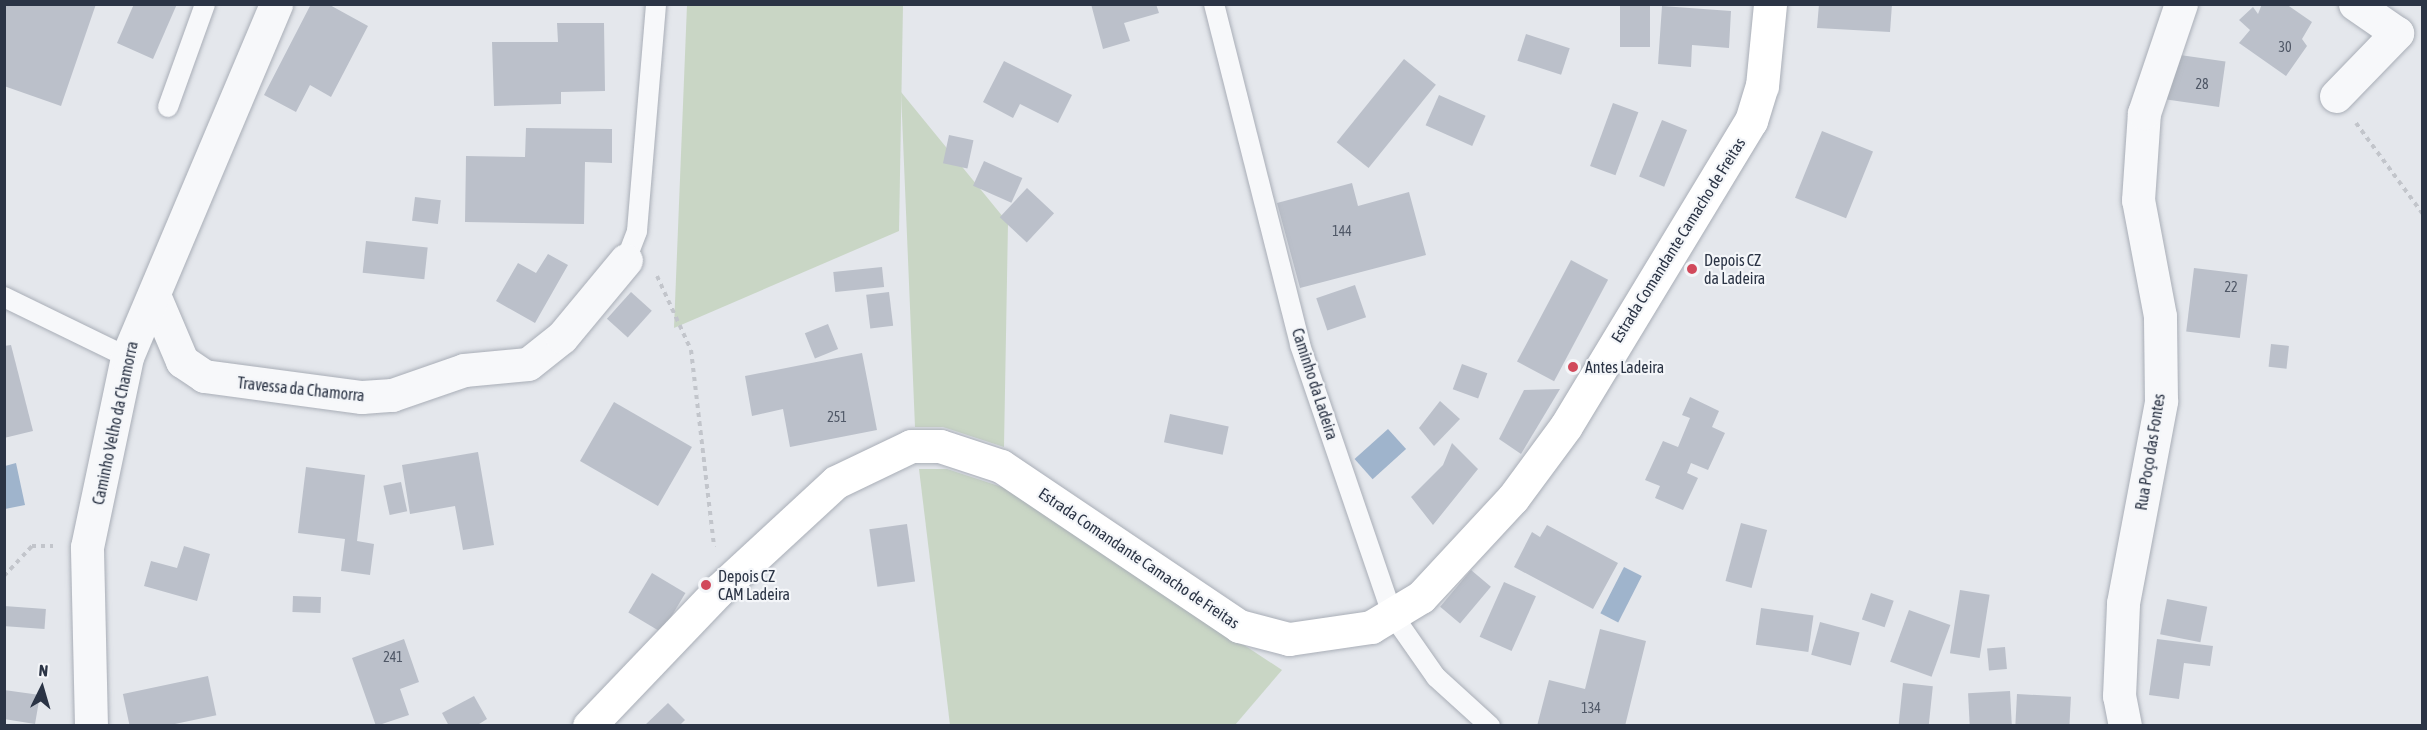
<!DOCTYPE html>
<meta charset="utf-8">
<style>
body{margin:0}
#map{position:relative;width:2427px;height:730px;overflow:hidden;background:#e4e7ec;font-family:"Asap Condensed",sans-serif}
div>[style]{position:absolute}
.green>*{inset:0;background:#c9d6c5}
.water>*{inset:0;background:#9fb4cc;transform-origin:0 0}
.building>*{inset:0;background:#bbc0ca;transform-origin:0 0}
.path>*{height:4px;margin-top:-2px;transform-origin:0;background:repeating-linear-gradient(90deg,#c2c5cb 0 4.5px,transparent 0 9px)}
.roads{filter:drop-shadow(0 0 2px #a9aeb7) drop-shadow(0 0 2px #a9aeb7)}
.service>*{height:20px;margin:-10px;padding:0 10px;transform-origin:10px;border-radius:10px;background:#f7f8fa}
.minor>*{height:33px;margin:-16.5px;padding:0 16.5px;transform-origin:16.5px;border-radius:16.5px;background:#f7f8fa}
.secondary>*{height:33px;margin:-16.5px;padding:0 16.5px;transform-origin:16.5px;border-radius:16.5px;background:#fff}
.dots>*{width:16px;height:16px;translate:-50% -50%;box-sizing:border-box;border:3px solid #f4f6f9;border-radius:50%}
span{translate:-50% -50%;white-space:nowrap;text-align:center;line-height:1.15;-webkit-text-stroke:4.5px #f4f6f9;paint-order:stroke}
.number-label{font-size:14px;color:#4f5766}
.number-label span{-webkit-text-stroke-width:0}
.street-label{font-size:16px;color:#2b3445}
.poi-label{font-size:16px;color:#2b3445}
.left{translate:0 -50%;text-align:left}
.frame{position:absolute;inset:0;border:6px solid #2b3445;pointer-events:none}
.north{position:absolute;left:12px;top:658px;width:60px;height:60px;-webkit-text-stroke:4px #f4f6f9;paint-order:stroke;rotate:5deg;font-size:16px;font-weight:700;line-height:24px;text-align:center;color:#2b3445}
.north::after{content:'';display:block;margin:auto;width:21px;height:27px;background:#2b3445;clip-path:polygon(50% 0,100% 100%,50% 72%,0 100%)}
</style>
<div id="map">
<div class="green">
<i style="clip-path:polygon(687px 5px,903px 5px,899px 231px,674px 328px)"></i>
<i style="clip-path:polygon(901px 92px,1008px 223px,1004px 447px,943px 427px,915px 427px)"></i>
<i style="clip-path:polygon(919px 469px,947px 469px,1008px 489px,1282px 670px,1235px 725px,950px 725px)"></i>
</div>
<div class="water">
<i style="left:1388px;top:429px;width:27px;height:45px;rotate:48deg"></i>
<i style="clip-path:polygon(16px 463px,25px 505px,5px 509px,5px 466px)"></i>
<i style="left:1624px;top:567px;width:20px;height:52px;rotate:27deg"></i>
</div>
<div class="building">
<i style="clip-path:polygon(4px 4px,96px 4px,61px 106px,4px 86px)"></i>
<i style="clip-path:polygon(134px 4px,177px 4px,153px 59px,117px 43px)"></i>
<i style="clip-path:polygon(311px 4px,328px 4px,368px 26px,331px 97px,310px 85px,296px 112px,264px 95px)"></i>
<i style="clip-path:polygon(1091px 4px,1156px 4px,1159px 13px,1124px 23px,1130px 41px,1103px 49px)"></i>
<i style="left:1620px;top:4px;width:30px;height:43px"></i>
<i style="clip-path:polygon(1819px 4px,1892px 4px,1890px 32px,1817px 28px)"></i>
<i style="clip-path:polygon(2262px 4px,2286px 4px,2312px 22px,2302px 39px,2307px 46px,2286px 76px,2239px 43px,2250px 30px,2239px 20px,2253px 7px,2258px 14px)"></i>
<i style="clip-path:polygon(1662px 6px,1731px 11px,1729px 48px,1692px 45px,1691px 67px,1658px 64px)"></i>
<i style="clip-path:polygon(557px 23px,604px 23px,605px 91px,561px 92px,561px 104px,494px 106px,492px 42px,558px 42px)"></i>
<i style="left:1526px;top:34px;width:46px;height:28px;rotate:18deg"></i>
<i style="left:2173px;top:54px;width:53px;height:46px;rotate:8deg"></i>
<i style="left:1404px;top:59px;width:41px;height:107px;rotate:39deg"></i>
<i style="clip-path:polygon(1004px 61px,1072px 95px,1058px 123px,1020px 104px,1013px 118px,983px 102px)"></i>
<i style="left:1439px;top:95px;width:51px;height:33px;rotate:24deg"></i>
<i style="left:1613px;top:103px;width:27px;height:67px;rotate:20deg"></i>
<i style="left:1662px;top:120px;width:27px;height:61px;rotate:22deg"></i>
<i style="clip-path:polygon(526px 128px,612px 129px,612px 163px,585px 162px,584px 224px,465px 222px,466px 156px,525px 157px)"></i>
<i style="left:1822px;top:131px;width:55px;height:72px;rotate:22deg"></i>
<i style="left:949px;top:135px;width:25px;height:29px;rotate:12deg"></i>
<i style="left:984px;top:161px;width:42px;height:27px;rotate:24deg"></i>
<i style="clip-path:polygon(1352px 183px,1358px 206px,1409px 192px,1426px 255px,1300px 288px,1277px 203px)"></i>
<i style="left:1027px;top:188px;width:37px;height:40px;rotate:43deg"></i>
<i style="left:415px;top:197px;width:26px;height:24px;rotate:7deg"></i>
<i style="left:366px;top:241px;width:62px;height:32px;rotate:6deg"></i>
<i style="clip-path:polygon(548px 254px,568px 265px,535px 323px,496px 301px,518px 263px,536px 273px)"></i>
<i style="left:1571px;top:260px;width:42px;height:115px;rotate:28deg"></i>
<i style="left:882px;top:267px;width:20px;height:49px;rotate:84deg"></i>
<i style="left:2194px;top:268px;width:54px;height:64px;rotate:7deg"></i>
<i style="left:1355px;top:285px;width:34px;height:41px;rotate:71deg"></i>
<i style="left:631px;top:292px;width:28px;height:36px;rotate:42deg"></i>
<i style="left:889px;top:292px;width:34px;height:23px;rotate:83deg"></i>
<i style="left:828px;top:324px;width:27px;height:25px;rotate:68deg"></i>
<i style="left:2271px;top:344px;width:18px;height:23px;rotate:6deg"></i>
<i style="clip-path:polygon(11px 345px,33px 431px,4px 438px,4px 346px)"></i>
<i style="clip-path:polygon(862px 353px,877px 430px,790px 447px,783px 409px,752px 416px,745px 376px)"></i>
<i style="left:1462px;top:364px;width:27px;height:27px;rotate:20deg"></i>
<i style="clip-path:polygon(1560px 389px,1521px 454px,1499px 439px,1524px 390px)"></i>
<i style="clip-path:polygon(1690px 397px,1719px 411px,1712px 427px,1725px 433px,1708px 470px,1691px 463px,1687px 473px,1698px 478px,1683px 510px,1655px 498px,1660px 486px,1645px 480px,1663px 441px,1678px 447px,1690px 418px,1682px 415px)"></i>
<i style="clip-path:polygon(1440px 401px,1460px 419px,1434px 446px,1419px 428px)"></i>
<i style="left:614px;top:402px;width:90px;height:68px;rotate:30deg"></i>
<i style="left:1170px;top:414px;width:60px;height:29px;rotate:12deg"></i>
<i style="clip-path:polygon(1452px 443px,1478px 469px,1433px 525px,1411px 497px,1443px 465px)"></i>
<i style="clip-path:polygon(478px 452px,494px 545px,463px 550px,455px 506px,410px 514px,402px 465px)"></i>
<i style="clip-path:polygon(306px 467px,365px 475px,357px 541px,374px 544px,370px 575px,341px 571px,345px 539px,298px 533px)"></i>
<i style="left:401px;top:482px;width:30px;height:18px;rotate:78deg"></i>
<i style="left:1741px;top:523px;width:27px;height:60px;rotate:15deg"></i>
<i style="left:907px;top:524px;width:58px;height:38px;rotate:82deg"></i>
<i style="clip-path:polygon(1547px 525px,1618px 563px,1593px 609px,1514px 567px,1532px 532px,1540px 537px)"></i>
<i style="clip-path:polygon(184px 546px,210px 554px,197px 601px,144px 586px,151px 561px,177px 568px)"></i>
<i style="left:1471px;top:570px;width:26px;height:48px;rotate:40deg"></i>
<i style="left:652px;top:573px;width:39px;height:46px;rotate:31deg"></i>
<i style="left:1504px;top:582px;width:35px;height:60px;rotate:24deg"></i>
<i style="left:1960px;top:590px;width:30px;height:64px;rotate:9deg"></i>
<i style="left:1871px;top:593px;width:24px;height:28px;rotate:19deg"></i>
<i style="left:293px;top:596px;width:28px;height:16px;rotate:2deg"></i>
<i style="left:2167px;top:599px;width:41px;height:36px;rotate:11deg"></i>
<i style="left:4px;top:606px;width:42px;height:20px;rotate:4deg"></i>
<i style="left:1761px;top:608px;width:53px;height:37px;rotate:8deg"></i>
<i style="left:1909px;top:610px;width:44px;height:55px;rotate:20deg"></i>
<i style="left:1820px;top:622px;width:41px;height:34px;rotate:15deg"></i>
<i style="clip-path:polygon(1600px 629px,1646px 641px,1625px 726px,1537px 726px,1549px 680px,1585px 689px)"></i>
<i style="clip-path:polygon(404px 639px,419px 682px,400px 689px,409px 715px,376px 726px,352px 658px)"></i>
<i style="clip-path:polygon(2157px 639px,2213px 646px,2210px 666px,2184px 663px,2179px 699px,2149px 695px)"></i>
<i style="left:2005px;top:647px;width:22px;height:18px;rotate:85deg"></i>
<i style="left:208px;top:676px;width:40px;height:87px;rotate:78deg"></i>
<i style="left:1903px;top:683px;width:30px;height:43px;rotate:6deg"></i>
<i style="clip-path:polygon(4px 690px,40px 695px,35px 724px,4px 719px)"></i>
<i style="left:2010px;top:691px;width:35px;height:42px;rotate:87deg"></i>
<i style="left:2017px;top:694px;width:54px;height:32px;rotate:3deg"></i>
<i style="clip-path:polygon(474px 696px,487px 719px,476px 726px,449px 726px,442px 713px)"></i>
<i style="clip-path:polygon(668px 703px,685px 720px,679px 726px,644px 726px)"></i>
</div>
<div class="path">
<i style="left:2356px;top:123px;width:112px;rotate:53.7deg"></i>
<i style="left:657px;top:276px;width:81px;rotate:65.3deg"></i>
<i style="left:691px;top:350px;width:198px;rotate:83.3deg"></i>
<i style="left:4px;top:576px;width:41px;rotate:-47deg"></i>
<i style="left:32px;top:546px;width:21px"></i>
</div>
<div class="roads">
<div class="service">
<i style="left:1214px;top:4px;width:352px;rotate:75.8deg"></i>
<i style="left:1300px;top:345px;width:284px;rotate:71.1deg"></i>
<i style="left:1392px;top:614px;width:77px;rotate:55.1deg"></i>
<i style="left:1436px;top:677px;width:73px;rotate:42.2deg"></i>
<i style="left:168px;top:107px;width:109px;rotate:-70.2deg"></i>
<i style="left:626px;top:260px;width:31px;rotate:-69deg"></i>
<i style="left:637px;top:231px;width:228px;rotate:-85.2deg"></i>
<i style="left:4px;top:297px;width:137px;rotate:26deg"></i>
</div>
<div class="minor">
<i style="left:2336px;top:96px;width:88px;rotate:-45.9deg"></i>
<i style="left:2397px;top:33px;width:51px;rotate:-145.4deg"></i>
<i style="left:154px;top:295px;width:72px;rotate:67deg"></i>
<i style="left:182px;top:361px;width:27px;rotate:34deg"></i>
<i style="left:204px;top:376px;width:159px;rotate:7.6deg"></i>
<i style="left:362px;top:397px;width:30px;rotate:-4deg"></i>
<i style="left:392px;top:395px;width:76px;rotate:-19.1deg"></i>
<i style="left:464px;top:370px;width:64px;rotate:-5.4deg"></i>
<i style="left:528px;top:364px;width:43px;rotate:-38.5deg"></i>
<i style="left:562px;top:337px;width:100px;rotate:-50.3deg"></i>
<i style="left:91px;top:726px;width:179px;rotate:-91.3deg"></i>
<i style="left:87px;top:547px;width:194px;rotate:-78.1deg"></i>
<i style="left:127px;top:357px;width:383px;rotate:-67.1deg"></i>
<i style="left:2125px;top:726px;width:31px;rotate:-101deg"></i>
<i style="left:2119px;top:696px;width:93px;rotate:-87.5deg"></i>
<i style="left:2123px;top:603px;width:206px;rotate:-79.3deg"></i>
<i style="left:2161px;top:401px;width:85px;rotate:-90.7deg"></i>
<i style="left:2160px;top:316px;width:118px;rotate:-100.7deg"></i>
<i style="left:2138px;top:200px;width:87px;rotate:-86.1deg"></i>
<i style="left:2144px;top:113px;width:115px;rotate:-71.3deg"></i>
</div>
<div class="secondary">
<i style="left:589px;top:726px;width:188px;rotate:-46.3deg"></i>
<i style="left:719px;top:590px;width:159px;rotate:-42.7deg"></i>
<i style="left:836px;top:482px;width:83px;rotate:-25.6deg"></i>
<i style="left:911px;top:446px;width:29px"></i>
<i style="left:940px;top:446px;width:64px;rotate:18.2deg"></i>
<i style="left:1001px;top:466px;width:287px;rotate:33.9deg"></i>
<i style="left:1239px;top:626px;width:52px;rotate:14.6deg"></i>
<i style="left:1289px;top:639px;width:83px;rotate:-8.3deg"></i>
<i style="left:1371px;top:627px;width:58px;rotate:-31deg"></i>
<i style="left:1421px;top:597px;width:135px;rotate:-47.1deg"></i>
<i style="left:1513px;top:498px;width:89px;rotate:-53.6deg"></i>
<i style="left:1566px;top:426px;width:357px;rotate:-58.8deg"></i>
<i style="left:1751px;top:121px;width:37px;rotate:-73deg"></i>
<i style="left:1762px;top:86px;width:82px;rotate:-84.4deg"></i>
</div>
</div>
<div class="dots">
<i style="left:1692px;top:269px;background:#d1495b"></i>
<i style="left:1573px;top:367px;background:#d1495b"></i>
<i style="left:706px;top:585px;background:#d1495b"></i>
</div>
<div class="number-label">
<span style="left:2285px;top:47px">30</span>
<span style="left:2202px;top:84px">28</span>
<span style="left:1342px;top:231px">144</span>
<span style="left:2231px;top:287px">22</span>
<span style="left:837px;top:417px">251</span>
<span style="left:393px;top:657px">241</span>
<span style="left:1591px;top:708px">134</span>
</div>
<div class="street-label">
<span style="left:1678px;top:240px;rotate:-58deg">Estrada Comandante Camacho de Freitas</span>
<span style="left:1315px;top:384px;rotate:72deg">Caminho da Ladeira</span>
<span style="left:301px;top:389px;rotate:6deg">Travessa da Chamorra</span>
<span style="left:115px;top:423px;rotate:-78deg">Caminho Velho da Chamorra</span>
<span style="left:2150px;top:452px;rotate:-81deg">Rua Poço das Fontes</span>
<span style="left:1139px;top:558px;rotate:34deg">Estrada Comandante Camacho de Freitas</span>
</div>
<div class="poi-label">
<span class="left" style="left:1704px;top:269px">Depois CZ<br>da Ladeira</span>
<span class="left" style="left:1585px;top:367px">Antes Ladeira</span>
<span class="left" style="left:718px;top:585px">Depois CZ<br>CAM Ladeira</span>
</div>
<div class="frame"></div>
<div class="north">N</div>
</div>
